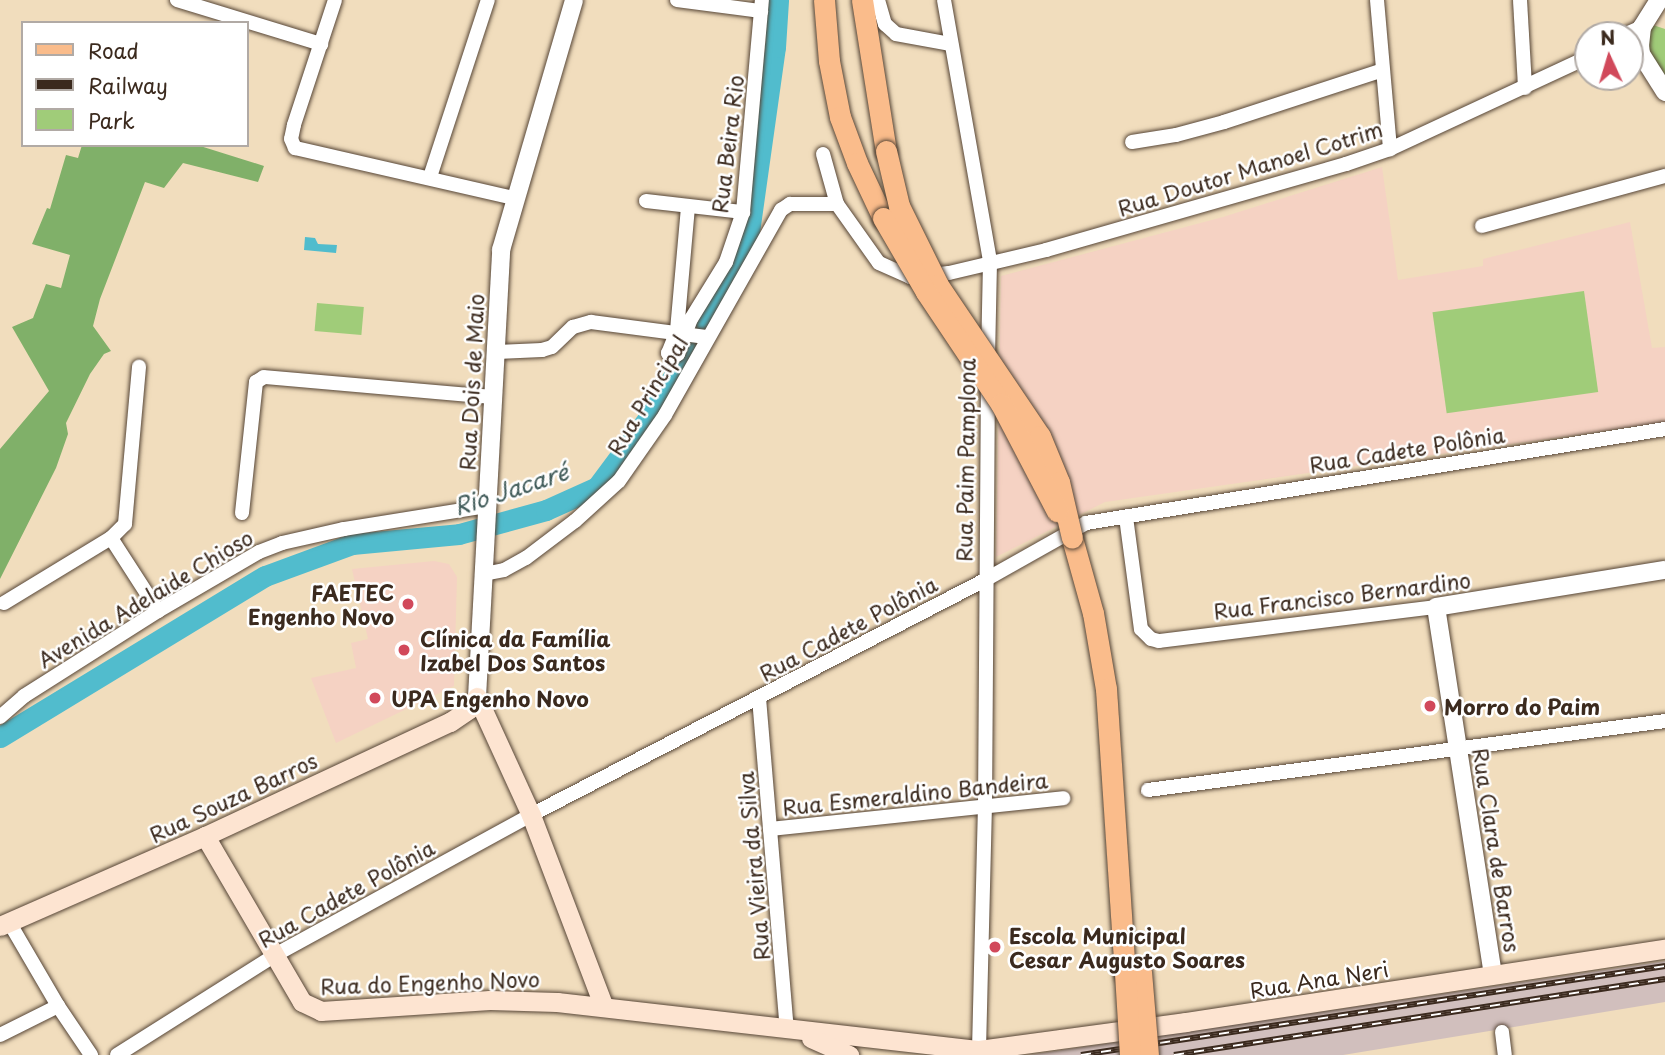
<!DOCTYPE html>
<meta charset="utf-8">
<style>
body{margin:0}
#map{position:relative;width:1665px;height:1055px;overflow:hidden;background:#f1ddbd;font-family:"Playpen Sans",sans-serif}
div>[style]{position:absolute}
.built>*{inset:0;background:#f5d2c3}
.industrial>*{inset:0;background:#d1bfbd}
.green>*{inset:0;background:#a0cc79;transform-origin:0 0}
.forest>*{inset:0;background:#80b069}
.water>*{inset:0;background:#51bccd}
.river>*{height:21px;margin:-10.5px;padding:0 10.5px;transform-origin:10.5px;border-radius:10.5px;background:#51bccd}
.roads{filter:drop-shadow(0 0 2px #564536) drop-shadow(0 0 2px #564536)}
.minor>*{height:14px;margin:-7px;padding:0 7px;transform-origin:7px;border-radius:7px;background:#fff}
.tertiary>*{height:18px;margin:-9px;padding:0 9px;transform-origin:9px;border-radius:9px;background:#fff}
.secondary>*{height:19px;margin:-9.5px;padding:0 9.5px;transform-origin:9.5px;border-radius:9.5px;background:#fde4d1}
.primary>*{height:21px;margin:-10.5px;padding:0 10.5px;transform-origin:10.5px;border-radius:10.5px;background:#fabc8b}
.rail>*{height:6px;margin-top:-3px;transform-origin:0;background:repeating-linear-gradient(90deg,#fff 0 10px,#3b2a1e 0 20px);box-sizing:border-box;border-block:2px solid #3b2a1e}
.bridges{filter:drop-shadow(0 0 2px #564536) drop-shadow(0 0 2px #564536)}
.primary-bridge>*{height:21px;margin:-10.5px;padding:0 10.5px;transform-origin:10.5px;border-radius:10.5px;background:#fabc8b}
.dots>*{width:19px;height:19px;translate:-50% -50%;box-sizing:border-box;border:4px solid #fff;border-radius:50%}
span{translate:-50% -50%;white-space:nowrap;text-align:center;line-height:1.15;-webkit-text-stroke:5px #fff;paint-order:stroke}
.street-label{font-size:21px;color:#3b2a1e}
.poi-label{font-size:21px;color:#3b2a1e;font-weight:700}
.right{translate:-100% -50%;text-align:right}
.left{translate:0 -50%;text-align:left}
.water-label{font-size:23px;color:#435d5b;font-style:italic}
.legend{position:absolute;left:21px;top:21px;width:228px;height:126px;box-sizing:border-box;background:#fff;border:2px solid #b1aaa5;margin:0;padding:9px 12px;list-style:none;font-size:21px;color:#3b2a1e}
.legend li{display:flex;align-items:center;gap:14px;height:35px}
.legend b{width:35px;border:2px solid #b1aaa5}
.north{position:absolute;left:1574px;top:21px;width:70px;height:70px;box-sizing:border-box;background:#fff;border:2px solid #b1aaa5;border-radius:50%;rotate:356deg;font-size:19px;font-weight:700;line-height:28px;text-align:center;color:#3b2a1e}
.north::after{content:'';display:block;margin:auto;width:24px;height:32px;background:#d1495b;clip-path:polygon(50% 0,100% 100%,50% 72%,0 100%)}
</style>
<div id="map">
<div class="built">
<i style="clip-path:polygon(1382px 167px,1398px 280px,1483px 266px,1483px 259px,1630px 222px,1652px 348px,1665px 347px,1665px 422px,1105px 502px,996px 557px,1001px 276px,1223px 217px)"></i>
<i style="clip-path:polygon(434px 561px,449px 564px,457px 577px,454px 686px,336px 743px,311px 678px,356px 668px,351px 643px,368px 639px,352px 569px)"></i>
</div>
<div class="industrial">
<i style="clip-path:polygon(1665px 961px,1665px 1002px,1343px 1055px,1029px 1055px)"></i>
</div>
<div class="green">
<i style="clip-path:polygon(1653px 25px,1665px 29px,1665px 81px,1644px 42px,1647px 30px)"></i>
<i style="left:1584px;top:291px;width:102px;height:153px;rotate:82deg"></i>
<i style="left:317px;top:303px;width:47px;height:28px;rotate:5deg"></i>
</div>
<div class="forest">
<i style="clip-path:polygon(82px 145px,197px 145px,264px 166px,258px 182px,183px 163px,164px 188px,145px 182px,100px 299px,93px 326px,111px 351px,104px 354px,90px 374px,66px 423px,68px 434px,56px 468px,0 579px,0 449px,49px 391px,12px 327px,33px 318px,46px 284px,61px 288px,70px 255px,32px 244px,47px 208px,50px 209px,66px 155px,78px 158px)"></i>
</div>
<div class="water">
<i style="clip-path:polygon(305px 237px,315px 238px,318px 244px,337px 245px,336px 253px,304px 250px)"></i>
</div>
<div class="river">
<i style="left:0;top:737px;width:310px;rotate:-31.3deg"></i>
<i style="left:265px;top:576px;width:93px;rotate:-20.2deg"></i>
<i style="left:352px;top:544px;width:107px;rotate:-5.3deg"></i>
<i style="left:459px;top:534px;width:90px;rotate:-15.4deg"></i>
<i style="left:546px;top:510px;width:56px;rotate:-24.3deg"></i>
<i style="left:597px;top:487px;width:87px;rotate:-53.4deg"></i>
<i style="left:649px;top:417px;width:136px;rotate:-59.1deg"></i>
<i style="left:719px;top:300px;width:68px;rotate:-64.6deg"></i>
<i style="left:748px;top:239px;width:194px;rotate:-82deg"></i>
<i style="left:775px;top:47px;width:47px;rotate:-86.3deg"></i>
</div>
<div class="roads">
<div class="minor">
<i style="left:177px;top:0;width:151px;rotate:17deg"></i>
<i style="left:335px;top:0;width:132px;rotate:108.2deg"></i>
<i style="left:294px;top:125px;width:14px;rotate:102deg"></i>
<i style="left:291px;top:139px;width:10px;rotate:66deg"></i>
<i style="left:295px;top:148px;width:225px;rotate:12.9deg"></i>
<i style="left:677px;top:0;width:85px;rotate:7.5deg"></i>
<i style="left:878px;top:0;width:25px;rotate:74deg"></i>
<i style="left:885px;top:24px;width:15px;rotate:42deg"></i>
<i style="left:896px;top:34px;width:56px;rotate:10.3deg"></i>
<i style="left:944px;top:0;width:266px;rotate:80deg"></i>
<i style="left:990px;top:262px;width:97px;rotate:91.2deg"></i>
<i style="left:1377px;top:0;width:150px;rotate:85deg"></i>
<i style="left:1520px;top:0;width:88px;rotate:86.7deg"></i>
<i style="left:1624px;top:35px;width:20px;rotate:-24deg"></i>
<i style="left:1132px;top:142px;width:45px;rotate:-9deg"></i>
<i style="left:1176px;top:135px;width:50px;rotate:-15.2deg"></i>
<i style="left:1224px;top:122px;width:167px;rotate:-18.1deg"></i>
<i style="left:823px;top:154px;width:52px;rotate:74.4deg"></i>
<i style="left:837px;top:204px;width:72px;rotate:54.6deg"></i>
<i style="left:879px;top:263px;width:34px;rotate:24deg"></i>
<i style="left:910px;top:277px;width:39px;rotate:-6deg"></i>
<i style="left:949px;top:273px;width:100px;rotate:-13.3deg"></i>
<i style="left:1046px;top:250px;width:312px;rotate:-16deg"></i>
<i style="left:1346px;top:164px;width:46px;rotate:-18.8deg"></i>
<i style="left:1390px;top:149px;width:218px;rotate:-24.9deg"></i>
<i style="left:430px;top:177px;width:186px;rotate:-71.9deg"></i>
<i style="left:646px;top:201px;width:98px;rotate:6.5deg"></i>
<i style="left:688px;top:207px;width:124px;rotate:95.1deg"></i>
<i style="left:677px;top:331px;width:24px;rotate:112deg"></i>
<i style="left:668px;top:353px;width:6px;rotate:51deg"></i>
<i style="left:672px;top:358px;width:7px;rotate:-34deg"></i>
<i style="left:678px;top:354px;width:37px;rotate:-70deg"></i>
<i style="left:691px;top:319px;width:67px;rotate:-58.4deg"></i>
<i style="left:726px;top:262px;width:53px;rotate:-71.2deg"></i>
<i style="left:743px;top:212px;width:213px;rotate:-84.9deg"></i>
<i style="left:1482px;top:226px;width:190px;rotate:-15.3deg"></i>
<i style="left:497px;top:352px;width:45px;rotate:-2.5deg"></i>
<i style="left:542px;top:350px;width:10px;rotate:-17deg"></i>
<i style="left:552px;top:347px;width:29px;rotate:-44deg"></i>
<i style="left:573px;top:327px;width:19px;rotate:-16deg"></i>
<i style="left:591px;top:322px;width:116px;rotate:7.4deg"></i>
<i style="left:242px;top:513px;width:132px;rotate:-83.9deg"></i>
<i style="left:256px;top:382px;width:9px;rotate:-32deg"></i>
<i style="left:264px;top:377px;width:231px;rotate:5deg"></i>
<i style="left:1126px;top:517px;width:113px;rotate:82.4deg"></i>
<i style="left:1141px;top:629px;width:14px;rotate:45deg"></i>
<i style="left:1151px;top:639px;width:8px;rotate:14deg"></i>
<i style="left:1159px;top:641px;width:279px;rotate:-7deg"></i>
<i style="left:111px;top:538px;width:87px;rotate:57.2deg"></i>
<i style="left:484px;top:574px;width:20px;rotate:-11deg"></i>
<i style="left:504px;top:570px;width:25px;rotate:-29deg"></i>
<i style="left:526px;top:558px;width:61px;rotate:-37.1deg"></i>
<i style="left:575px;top:521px;width:59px;rotate:-42.3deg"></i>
<i style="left:619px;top:481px;width:80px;rotate:-55.1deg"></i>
<i style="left:665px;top:415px;width:236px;rotate:-60.5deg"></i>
<i style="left:781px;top:210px;width:11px;rotate:-34deg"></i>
<i style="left:790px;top:204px;width:47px"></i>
<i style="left:4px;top:603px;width:125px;rotate:-31.3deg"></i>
<i style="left:111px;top:538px;width:20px;rotate:-45deg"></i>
<i style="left:125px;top:524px;width:158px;rotate:-84.9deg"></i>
<i style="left:759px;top:698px;width:333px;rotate:85.2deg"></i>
<i style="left:0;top:717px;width:32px;rotate:-41deg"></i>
<i style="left:24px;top:696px;width:159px;rotate:-32.4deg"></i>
<i style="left:158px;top:611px;width:117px;rotate:-30.3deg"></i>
<i style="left:259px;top:552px;width:25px;rotate:-21deg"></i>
<i style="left:282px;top:543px;width:64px;rotate:-12.7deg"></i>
<i style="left:344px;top:529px;width:145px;rotate:-9.1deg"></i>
<i style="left:1148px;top:790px;width:522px;rotate:-7.6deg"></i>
<i style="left:770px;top:829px;width:295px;rotate:-6deg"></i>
<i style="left:9px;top:922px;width:97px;rotate:59.7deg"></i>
<i style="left:58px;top:1006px;width:59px;rotate:56deg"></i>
<i style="left:1502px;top:1032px;width:23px;rotate:83deg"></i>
<i style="left:0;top:1035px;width:65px;rotate:-26.6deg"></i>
<i style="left:979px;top:1050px;width:243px;rotate:-88.6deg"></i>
<i style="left:985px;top:807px;width:424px;rotate:-89.6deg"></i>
<i style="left:117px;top:1055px;width:187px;rotate:-32.3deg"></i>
<i style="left:275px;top:955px;width:292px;rotate:-28.7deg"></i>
<i style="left:531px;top:815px;width:511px;rotate:-27.37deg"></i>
<i style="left:985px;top:580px;width:116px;rotate:-29.4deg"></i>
<i style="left:1086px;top:523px;width:587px;rotate:-9.22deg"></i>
</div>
<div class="tertiary">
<i style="left:1659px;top:0;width:32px;rotate:122deg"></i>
<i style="left:1642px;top:27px;width:18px;rotate:96deg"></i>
<i style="left:1640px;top:45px;width:9px;rotate:84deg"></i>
<i style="left:1641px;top:54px;width:45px;rotate:57.7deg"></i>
<i style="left:477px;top:697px;width:448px;rotate:-86.9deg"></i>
<i style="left:501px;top:250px;width:260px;rotate:-73.7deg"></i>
<i style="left:1493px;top:975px;width:372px;rotate:-98.8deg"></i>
<i style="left:1436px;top:607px;width:232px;rotate:-9.2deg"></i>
</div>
<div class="secondary">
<i style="left:477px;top:697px;width:130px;rotate:65.4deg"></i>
<i style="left:531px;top:815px;width:203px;rotate:69.2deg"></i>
<i style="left:205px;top:836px;width:192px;rotate:59.7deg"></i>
<i style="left:302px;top:1002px;width:21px;rotate:25deg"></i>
<i style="left:321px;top:1011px;width:169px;rotate:-3.7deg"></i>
<i style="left:490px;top:1000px;width:67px;rotate:1.7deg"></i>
<i style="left:557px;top:1002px;width:425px;rotate:6.5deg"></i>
<i style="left:979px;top:1050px;width:209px;rotate:-7.7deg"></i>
<i style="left:1186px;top:1022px;width:485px;rotate:-8.7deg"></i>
<i style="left:0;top:926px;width:224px;rotate:-23.7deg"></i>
<i style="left:205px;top:836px;width:270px;rotate:-25deg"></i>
<i style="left:450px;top:722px;width:23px;rotate:-34deg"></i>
<i style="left:469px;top:709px;width:14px;rotate:-56deg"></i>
<i style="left:811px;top:1038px;width:42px;rotate:24.1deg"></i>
</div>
<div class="primary">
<i style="left:824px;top:0;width:61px;rotate:85.3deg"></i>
<i style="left:829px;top:61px;width:57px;rotate:78.9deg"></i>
<i style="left:840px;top:117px;width:49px;rotate:69.7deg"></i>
<i style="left:857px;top:163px;width:61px;rotate:64.7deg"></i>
<i style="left:862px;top:0;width:153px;rotate:81deg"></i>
<i style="left:1072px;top:538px;width:78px;rotate:74.4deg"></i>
<i style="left:1093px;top:613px;width:77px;rotate:80.3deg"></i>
<i style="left:1106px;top:689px;width:285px;rotate:86.2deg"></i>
</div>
</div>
<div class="rail">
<i style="left:1081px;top:1055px;width:591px;rotate:-8.67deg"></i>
<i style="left:1174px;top:1055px;width:497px;rotate:-8.8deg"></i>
</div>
<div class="bridges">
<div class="primary-bridge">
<i style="left:886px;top:151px;width:57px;rotate:76.7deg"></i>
<i style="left:899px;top:206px;width:88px;rotate:63.7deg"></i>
<i style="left:938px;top:285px;width:182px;rotate:56deg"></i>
<i style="left:1040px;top:436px;width:50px;rotate:67.6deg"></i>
<i style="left:1059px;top:482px;width:57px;rotate:76.9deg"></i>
<i style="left:883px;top:218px;width:86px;rotate:59.8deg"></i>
<i style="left:926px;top:292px;width:135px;rotate:56.2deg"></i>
<i style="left:1001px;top:404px;width:121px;rotate:62.4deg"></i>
<i style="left:1141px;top:972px;width:83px;rotate:85.2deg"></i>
<i style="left:1125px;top:973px;width:82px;rotate:86.5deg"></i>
</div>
</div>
<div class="dots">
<i style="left:408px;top:604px;background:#d1495b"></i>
<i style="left:404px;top:650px;background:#d1495b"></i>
<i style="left:375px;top:698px;background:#d1495b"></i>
<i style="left:1430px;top:706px;background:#d1495b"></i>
<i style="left:995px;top:947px;background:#d1495b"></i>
</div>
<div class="street-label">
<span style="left:727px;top:144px;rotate:-83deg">Rua Beira Rio</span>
<span style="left:1250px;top:168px;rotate:-17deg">Rua Doutor Manoel Cotrim</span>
<span style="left:471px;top:382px;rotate:-87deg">Rua Dois de Maio</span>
<span style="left:647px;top:395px;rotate:-59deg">Rua Principal</span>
<span style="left:1407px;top:449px;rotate:-9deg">Rua Cadete Polônia</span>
<span style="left:965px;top:460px;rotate:-89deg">Rua Paim Pamplona</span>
<span style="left:1342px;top:595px;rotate:-7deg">Rua Francisco Bernardino</span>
<span style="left:145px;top:598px;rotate:-31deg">Avenida Adelaide Chioso</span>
<span style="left:848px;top:628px;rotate:-28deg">Rua Cadete Polônia</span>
<span style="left:915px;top:793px;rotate:-6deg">Rua Esmeraldino Bandeira</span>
<span style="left:233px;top:797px;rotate:-25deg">Rua Souza Barros</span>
<span style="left:1497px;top:850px;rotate:81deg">Rua Clara de Barros</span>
<span style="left:753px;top:866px;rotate:-95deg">Rua Vieira da Silva</span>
<span style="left:346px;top:893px;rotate:-29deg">Rua Cadete Polônia</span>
<span style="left:1319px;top:979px;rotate:-9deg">Rua Ana Neri</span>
<span style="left:430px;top:982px;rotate:-2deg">Rua do Engenho Novo</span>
</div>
<div class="poi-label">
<span class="right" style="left:394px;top:604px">FAETEC<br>Engenho Novo</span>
<span class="left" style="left:420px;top:650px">Clínica da Família<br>Izabel Dos Santos</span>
<span class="left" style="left:391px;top:698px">UPA Engenho Novo</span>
<span class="left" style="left:1444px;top:706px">Morro do Paim</span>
<span class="left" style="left:1009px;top:947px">Escola Municipal<br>Cesar Augusto Soares</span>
</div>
<div class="water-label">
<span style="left:511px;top:489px;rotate:-18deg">Rio Jacaré</span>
</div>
<ul class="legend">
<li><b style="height:9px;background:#fabc8b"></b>Road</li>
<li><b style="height:9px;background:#3b2a1e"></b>Railway</li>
<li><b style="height:19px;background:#a0cc79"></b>Park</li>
</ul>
<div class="north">N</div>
</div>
